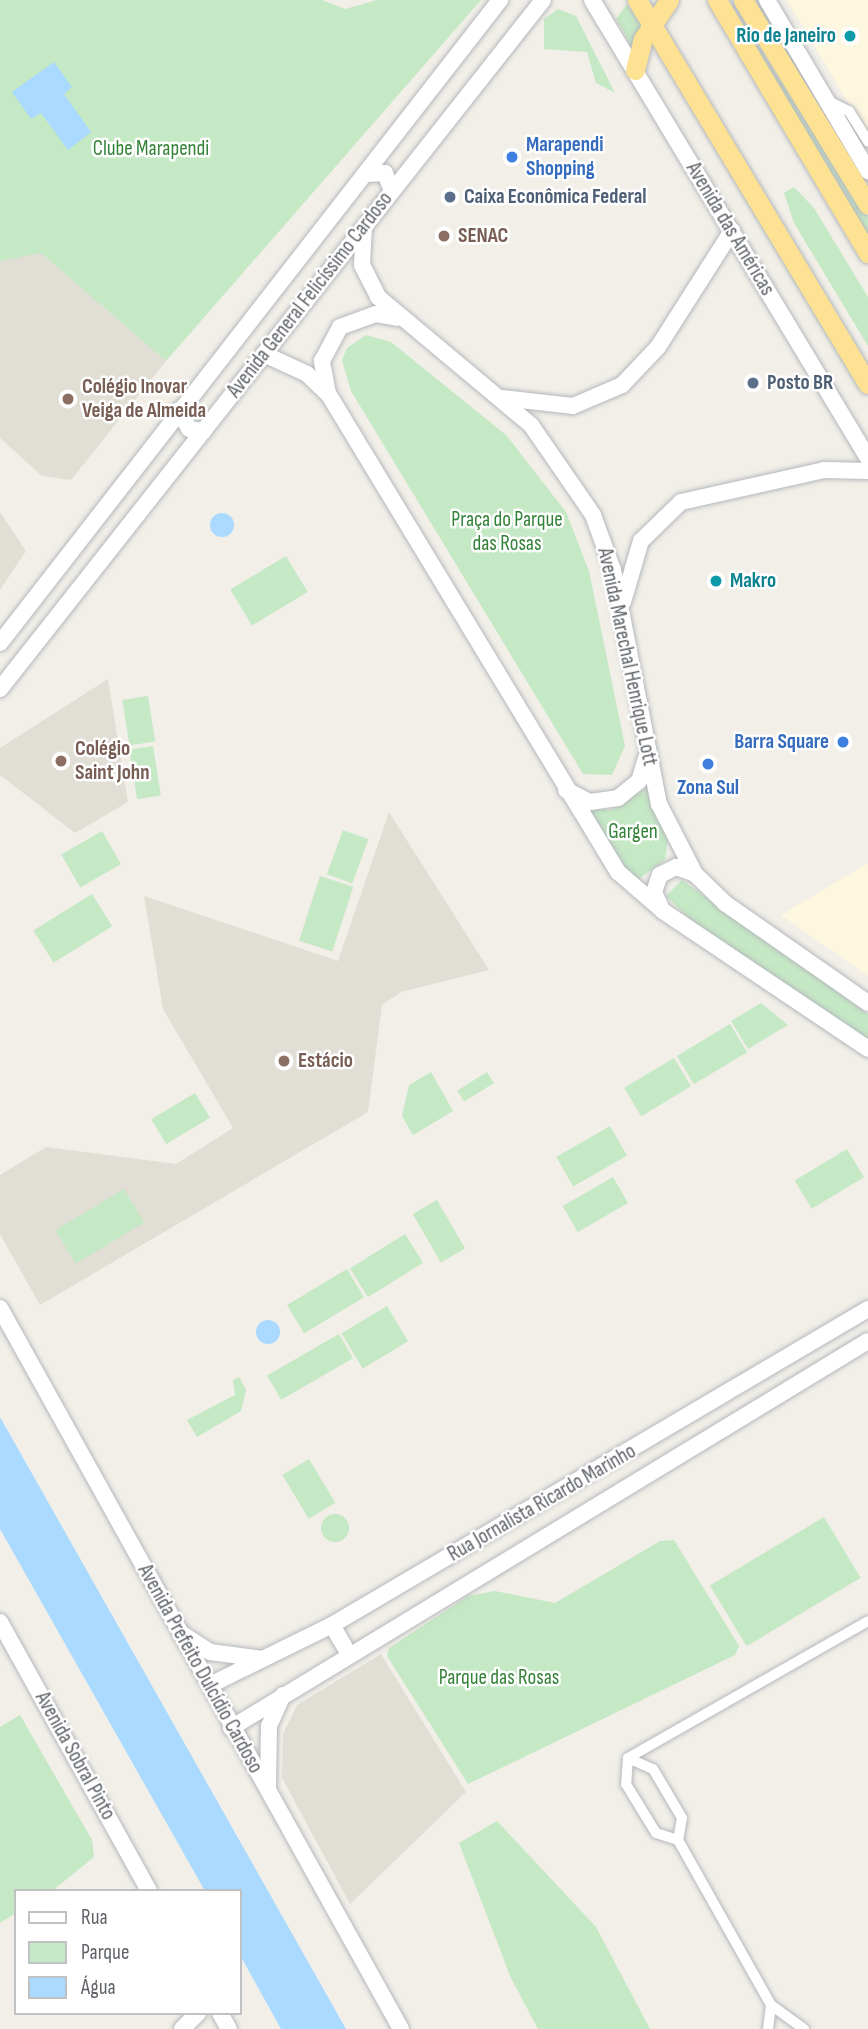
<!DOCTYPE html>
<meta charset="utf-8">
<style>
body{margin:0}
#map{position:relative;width:868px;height:2029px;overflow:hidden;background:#f1efe8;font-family:"Sofia Sans Condensed",sans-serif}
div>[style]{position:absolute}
.commercial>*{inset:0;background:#fef7e0}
.education>*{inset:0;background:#e1ded6}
.green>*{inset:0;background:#c5e8c5;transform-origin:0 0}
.round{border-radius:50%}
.water>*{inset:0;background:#aadaff}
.roads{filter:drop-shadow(0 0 2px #b5b8bc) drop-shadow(0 0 2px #b5b8bc)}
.street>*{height:10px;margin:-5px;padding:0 5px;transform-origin:5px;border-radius:5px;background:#fff}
.secondary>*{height:16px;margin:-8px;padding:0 8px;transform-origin:8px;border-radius:8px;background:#fff}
.highway>*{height:19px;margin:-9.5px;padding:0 9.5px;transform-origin:9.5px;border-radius:9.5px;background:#fde293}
.dots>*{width:19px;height:19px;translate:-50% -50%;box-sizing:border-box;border:4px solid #fff;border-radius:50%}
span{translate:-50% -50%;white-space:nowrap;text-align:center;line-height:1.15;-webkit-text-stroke:5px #fff;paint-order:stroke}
.culture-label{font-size:21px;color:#0d838f;font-weight:700}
.right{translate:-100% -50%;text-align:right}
.left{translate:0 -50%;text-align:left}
.shop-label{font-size:21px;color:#366cbe;font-weight:700}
.park-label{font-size:21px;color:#348238}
.service-label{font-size:21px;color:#4e5e75;font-weight:700}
.street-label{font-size:21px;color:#5f6368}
.education-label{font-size:21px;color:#785e54;font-weight:700}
.legend{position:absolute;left:14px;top:1889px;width:228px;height:126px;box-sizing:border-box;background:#fff;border:2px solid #bfc1c3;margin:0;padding:9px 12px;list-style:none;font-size:21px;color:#5f6368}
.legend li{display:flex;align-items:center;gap:14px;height:35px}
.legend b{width:35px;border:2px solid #bfc1c3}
</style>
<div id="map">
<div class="commercial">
<i style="clip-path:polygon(787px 0,868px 0,868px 133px,862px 126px)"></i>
<i style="clip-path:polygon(868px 863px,868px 976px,781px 915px)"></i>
</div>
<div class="education">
<i style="clip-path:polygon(41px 252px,166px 361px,71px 480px,42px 476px,0 438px,0 261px)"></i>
<i style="clip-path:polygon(0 512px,26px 551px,0 590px)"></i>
<i style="clip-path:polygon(108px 679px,128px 802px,75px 833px,0 775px,0 748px)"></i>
<i style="clip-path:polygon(389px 812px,489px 970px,401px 992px,382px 1005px,368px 1112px,40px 1305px,0 1234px,0 1175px,46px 1147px,176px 1164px,233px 1128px,163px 1009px,144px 896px,338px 961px)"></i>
<i style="clip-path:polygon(381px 1654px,466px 1792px,350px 1904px,282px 1778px,283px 1734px,297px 1705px)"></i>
</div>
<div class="green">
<i style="clip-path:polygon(0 0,322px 0,345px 9px,377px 0,481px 0,166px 361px,41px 253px,0 261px)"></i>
<i style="clip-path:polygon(728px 0,868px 217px,868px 236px)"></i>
<i style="clip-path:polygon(627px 4px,644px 30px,631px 45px,616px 19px)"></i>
<i style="clip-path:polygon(558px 9px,576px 16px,615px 93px,596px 83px,587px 52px,544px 49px,544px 19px)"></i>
<i style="clip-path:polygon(794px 187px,814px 208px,868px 297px,868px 346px,794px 223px,784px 193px)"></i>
<i style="clip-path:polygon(366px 335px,391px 342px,506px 435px,566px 512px,589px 571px,625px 746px,612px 775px,583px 774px,351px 391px,342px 360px,347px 348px)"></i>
<i style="left:286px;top:556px;width:42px;height:65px;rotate:59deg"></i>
<i style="left:148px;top:696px;width:46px;height:26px;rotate:81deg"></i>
<i style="left:153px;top:746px;width:50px;height:24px;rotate:81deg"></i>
<i style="clip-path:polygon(647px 788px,668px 836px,665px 860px,636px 881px,580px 807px,610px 810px)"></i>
<i style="left:343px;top:830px;width:27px;height:47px;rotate:20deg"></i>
<i style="left:102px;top:831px;width:38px;height:47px;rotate:60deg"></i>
<i style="left:320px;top:876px;width:35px;height:68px;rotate:18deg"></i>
<i style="clip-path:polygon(682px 880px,868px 1014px,868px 1040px,694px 923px,666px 896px)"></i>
<i style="left:92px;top:894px;width:38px;height:69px;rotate:58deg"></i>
<i style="clip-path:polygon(761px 1003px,788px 1025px,748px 1049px,731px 1021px)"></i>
<i style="left:730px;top:1024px;width:33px;height:62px;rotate:59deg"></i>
<i style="left:674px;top:1058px;width:33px;height:58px;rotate:59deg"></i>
<i style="clip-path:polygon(431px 1072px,453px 1111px,413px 1135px,402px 1116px,409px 1085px)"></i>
<i style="left:487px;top:1072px;width:13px;height:35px;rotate:58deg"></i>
<i style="left:195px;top:1093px;width:29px;height:51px;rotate:59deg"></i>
<i style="left:610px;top:1126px;width:34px;height:62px;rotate:60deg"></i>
<i style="left:847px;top:1149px;width:33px;height:61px;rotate:59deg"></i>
<i style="left:613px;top:1177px;width:30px;height:58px;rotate:60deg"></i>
<i style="left:124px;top:1189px;width:39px;height:80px;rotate:59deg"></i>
<i style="left:437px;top:1200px;width:56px;height:28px;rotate:60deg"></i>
<i style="left:405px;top:1234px;width:34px;height:65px;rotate:58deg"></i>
<i style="left:347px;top:1269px;width:33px;height:70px;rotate:59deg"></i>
<i style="left:387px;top:1306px;width:41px;height:53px;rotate:59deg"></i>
<i style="left:339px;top:1334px;width:28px;height:83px;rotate:60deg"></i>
<i style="clip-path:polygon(239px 1377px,246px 1390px,241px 1411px,197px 1437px,187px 1420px,235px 1395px,233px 1380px)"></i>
<i style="left:309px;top:1459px;width:51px;height:31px;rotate:59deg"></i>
<i class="round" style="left:321px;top:1514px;width:28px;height:28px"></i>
<i style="left:824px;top:1517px;width:71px;height:133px;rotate:59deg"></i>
<i style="clip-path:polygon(674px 1540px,739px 1646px,735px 1655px,468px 1784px,387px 1656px,389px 1648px,468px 1596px,495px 1591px,555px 1603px,660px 1541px)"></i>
<i style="clip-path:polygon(20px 1715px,92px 1840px,94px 1857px,52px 1891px,16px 1891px,16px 1913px,0 1923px,0 1727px)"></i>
<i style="clip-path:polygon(497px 1821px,596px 1927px,650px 2029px,538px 2029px,511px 1978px,459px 1843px)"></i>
</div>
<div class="water">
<i style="clip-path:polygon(54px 62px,72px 87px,64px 94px,91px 132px,68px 150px,41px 113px,31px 119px,12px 92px)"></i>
<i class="round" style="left:210px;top:513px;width:24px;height:24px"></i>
<i class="round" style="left:256px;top:1320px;width:24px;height:24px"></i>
<i style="clip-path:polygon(0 1417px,346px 2029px,281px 2029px,240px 1955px,240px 1891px,205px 1891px,0 1529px)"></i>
</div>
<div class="roads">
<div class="street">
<i style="left:826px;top:100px;width:25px;rotate:26deg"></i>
<i style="left:849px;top:111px;width:36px;rotate:58deg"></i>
<i style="left:628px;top:1758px;width:276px;rotate:-29.7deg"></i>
<i style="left:628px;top:1758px;width:27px;rotate:24deg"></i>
<i style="left:653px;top:1769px;width:57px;rotate:59.4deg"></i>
<i style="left:682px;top:1818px;width:22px;rotate:100deg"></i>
<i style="left:628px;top:1758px;width:26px;rotate:94deg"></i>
<i style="left:626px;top:1784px;width:57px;rotate:58.5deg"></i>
<i style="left:656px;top:1833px;width:23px;rotate:18deg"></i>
<i style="left:678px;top:1840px;width:189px;rotate:60.6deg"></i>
<i style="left:771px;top:2005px;width:24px;rotate:97deg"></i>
<i style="left:771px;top:2005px;width:41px;rotate:36deg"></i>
</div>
<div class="secondary">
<i style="left:592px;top:0;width:535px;rotate:58.93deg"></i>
<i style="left:767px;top:0;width:199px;rotate:59.4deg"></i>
<i style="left:366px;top:174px;width:19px;rotate:-3deg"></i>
<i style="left:385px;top:173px;width:19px;rotate:69deg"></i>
<i style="left:364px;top:227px;width:38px;rotate:93deg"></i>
<i style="left:362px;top:265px;width:36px;rotate:63deg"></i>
<i style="left:378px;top:297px;width:199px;rotate:39.9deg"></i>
<i style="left:531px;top:425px;width:109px;rotate:55.4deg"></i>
<i style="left:593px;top:515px;width:59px;rotate:70deg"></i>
<i style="left:613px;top:570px;width:238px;rotate:78.9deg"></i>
<i style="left:659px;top:804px;width:79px;rotate:62.8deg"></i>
<i style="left:695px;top:874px;width:43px;rotate:44.1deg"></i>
<i style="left:726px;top:904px;width:173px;rotate:34.9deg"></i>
<i style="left:264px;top:354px;width:47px;rotate:24.9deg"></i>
<i style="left:307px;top:374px;width:30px;rotate:44deg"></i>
<i style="left:329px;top:395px;width:558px;rotate:58.79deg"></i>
<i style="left:618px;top:872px;width:60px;rotate:40.9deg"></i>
<i style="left:663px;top:911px;width:247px;rotate:33.9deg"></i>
<i style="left:328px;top:393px;width:33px;rotate:-101deg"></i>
<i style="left:322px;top:361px;width:38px;rotate:-62deg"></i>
<i style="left:340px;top:327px;width:38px;rotate:-20deg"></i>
<i style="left:376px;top:314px;width:22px;rotate:10deg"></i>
<i style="left:502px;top:398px;width:71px;rotate:6.4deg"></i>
<i style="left:573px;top:406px;width:53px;rotate:-23.2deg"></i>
<i style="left:622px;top:385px;width:52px;rotate:-46.5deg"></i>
<i style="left:658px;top:347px;width:138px;rotate:-57.5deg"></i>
<i style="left:179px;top:410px;width:21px;rotate:62deg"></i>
<i style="left:189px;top:429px;width:15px;rotate:8deg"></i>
<i style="left:623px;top:602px;width:64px;rotate:-73.6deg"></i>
<i style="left:641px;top:541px;width:56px;rotate:-44.3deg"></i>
<i style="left:681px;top:502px;width:147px;rotate:-12.6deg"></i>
<i style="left:824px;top:470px;width:44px;rotate:1.3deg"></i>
<i style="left:0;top:643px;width:815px;rotate:-52.13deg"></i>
<i style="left:0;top:689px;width:877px;rotate:-51.76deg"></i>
<i style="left:566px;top:790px;width:27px;rotate:27deg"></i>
<i style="left:590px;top:802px;width:28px;rotate:-8deg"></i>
<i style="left:618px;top:798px;width:27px;rotate:-39deg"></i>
<i style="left:639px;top:781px;width:24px;rotate:-73deg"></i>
<i style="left:662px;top:910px;width:20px;rotate:-114deg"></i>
<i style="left:654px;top:892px;width:18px;rotate:-71deg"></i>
<i style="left:660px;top:875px;width:18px;rotate:-27deg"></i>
<i style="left:676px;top:867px;width:20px;rotate:20deg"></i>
<i style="left:0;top:1308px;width:825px;rotate:60.92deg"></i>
<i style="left:0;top:1622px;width:308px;rotate:61deg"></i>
<i style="left:332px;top:1625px;width:34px;rotate:60deg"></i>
<i style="left:184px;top:1635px;width:31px;rotate:33deg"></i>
<i style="left:210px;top:1652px;width:53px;rotate:7.5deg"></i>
<i style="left:210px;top:1685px;width:136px;rotate:-26.2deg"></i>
<i style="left:332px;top:1625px;width:622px;rotate:-30.52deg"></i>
<i style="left:231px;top:1728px;width:745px;rotate:-31.28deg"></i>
<i style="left:268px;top:1788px;width:62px;rotate:-89.1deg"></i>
<i style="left:269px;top:1726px;width:34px;rotate:-66deg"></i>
<i style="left:220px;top:2013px;width:18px;rotate:61deg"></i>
<i style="left:182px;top:2029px;width:23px;rotate:-45deg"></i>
</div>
<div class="highway">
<i style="left:637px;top:0;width:448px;rotate:59deg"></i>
<i style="left:717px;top:0;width:295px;rotate:59.2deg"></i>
<i style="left:743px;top:0;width:240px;rotate:58.6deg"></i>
<i style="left:635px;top:70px;width:32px;rotate:-76deg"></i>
<i style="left:643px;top:39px;width:47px;rotate:-56.3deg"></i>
</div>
</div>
<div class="dots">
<i style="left:850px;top:36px;background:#0f9aa8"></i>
<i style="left:512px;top:157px;background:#3f7fe0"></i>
<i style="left:450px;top:197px;background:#5c6f8a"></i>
<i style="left:444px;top:236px;background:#8d6e63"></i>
<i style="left:753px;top:383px;background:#5c6f8a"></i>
<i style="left:68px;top:399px;background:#8d6e63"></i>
<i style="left:716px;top:581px;background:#0f9aa8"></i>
<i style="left:843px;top:742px;background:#3f7fe0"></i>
<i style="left:61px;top:761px;background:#8d6e63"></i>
<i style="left:708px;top:764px;background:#3f7fe0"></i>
<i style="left:284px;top:1061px;background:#8d6e63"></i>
</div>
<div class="culture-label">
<span class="right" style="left:836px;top:36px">Rio de Janeiro</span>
<span class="left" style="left:730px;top:581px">Makro</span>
</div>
<div class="shop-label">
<span class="left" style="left:526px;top:157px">Marapendi<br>Shopping</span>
<span class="right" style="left:829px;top:742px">Barra Square</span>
<span style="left:708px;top:788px">Zona Sul</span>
</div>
<div class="park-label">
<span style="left:151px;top:149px">Clube Marapendi</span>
<span style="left:507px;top:532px">Praça do Parque<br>das Rosas</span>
<span style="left:633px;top:832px">Gargen</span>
<span style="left:499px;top:1678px">Parque das Rosas</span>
</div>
<div class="service-label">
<span class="left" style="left:464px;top:197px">Caixa Econômica Federal</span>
<span class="left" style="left:767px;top:383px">Posto BR</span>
</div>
<div class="street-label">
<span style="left:730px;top:229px;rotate:59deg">Avenida das Américas</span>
<span style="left:310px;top:295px;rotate:-52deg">Avenida General Felicíssimo Cardoso</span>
<span style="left:627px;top:657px;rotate:78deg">Avenida Marechal Henrique Lott</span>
<span style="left:542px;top:1503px;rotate:-30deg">Rua Jornalista Ricardo Marinho</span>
<span style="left:200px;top:1669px;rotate:61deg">Avenida Prefeito Dulcídio Cardoso</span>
<span style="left:75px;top:1756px;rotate:61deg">Avenida Sobral Pinto</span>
</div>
<div class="education-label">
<span class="left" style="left:458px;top:236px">SENAC</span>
<span class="left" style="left:82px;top:399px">Colégio Inovar<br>Veiga de Almeida</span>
<span class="left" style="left:75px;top:761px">Colégio<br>Saint John</span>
<span class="left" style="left:298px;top:1061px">Estácio</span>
</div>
<ul class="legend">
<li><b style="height:9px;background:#fff"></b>Rua</li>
<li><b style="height:19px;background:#c5e8c5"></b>Parque</li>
<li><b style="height:19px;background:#aadaff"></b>Água</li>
</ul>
</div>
